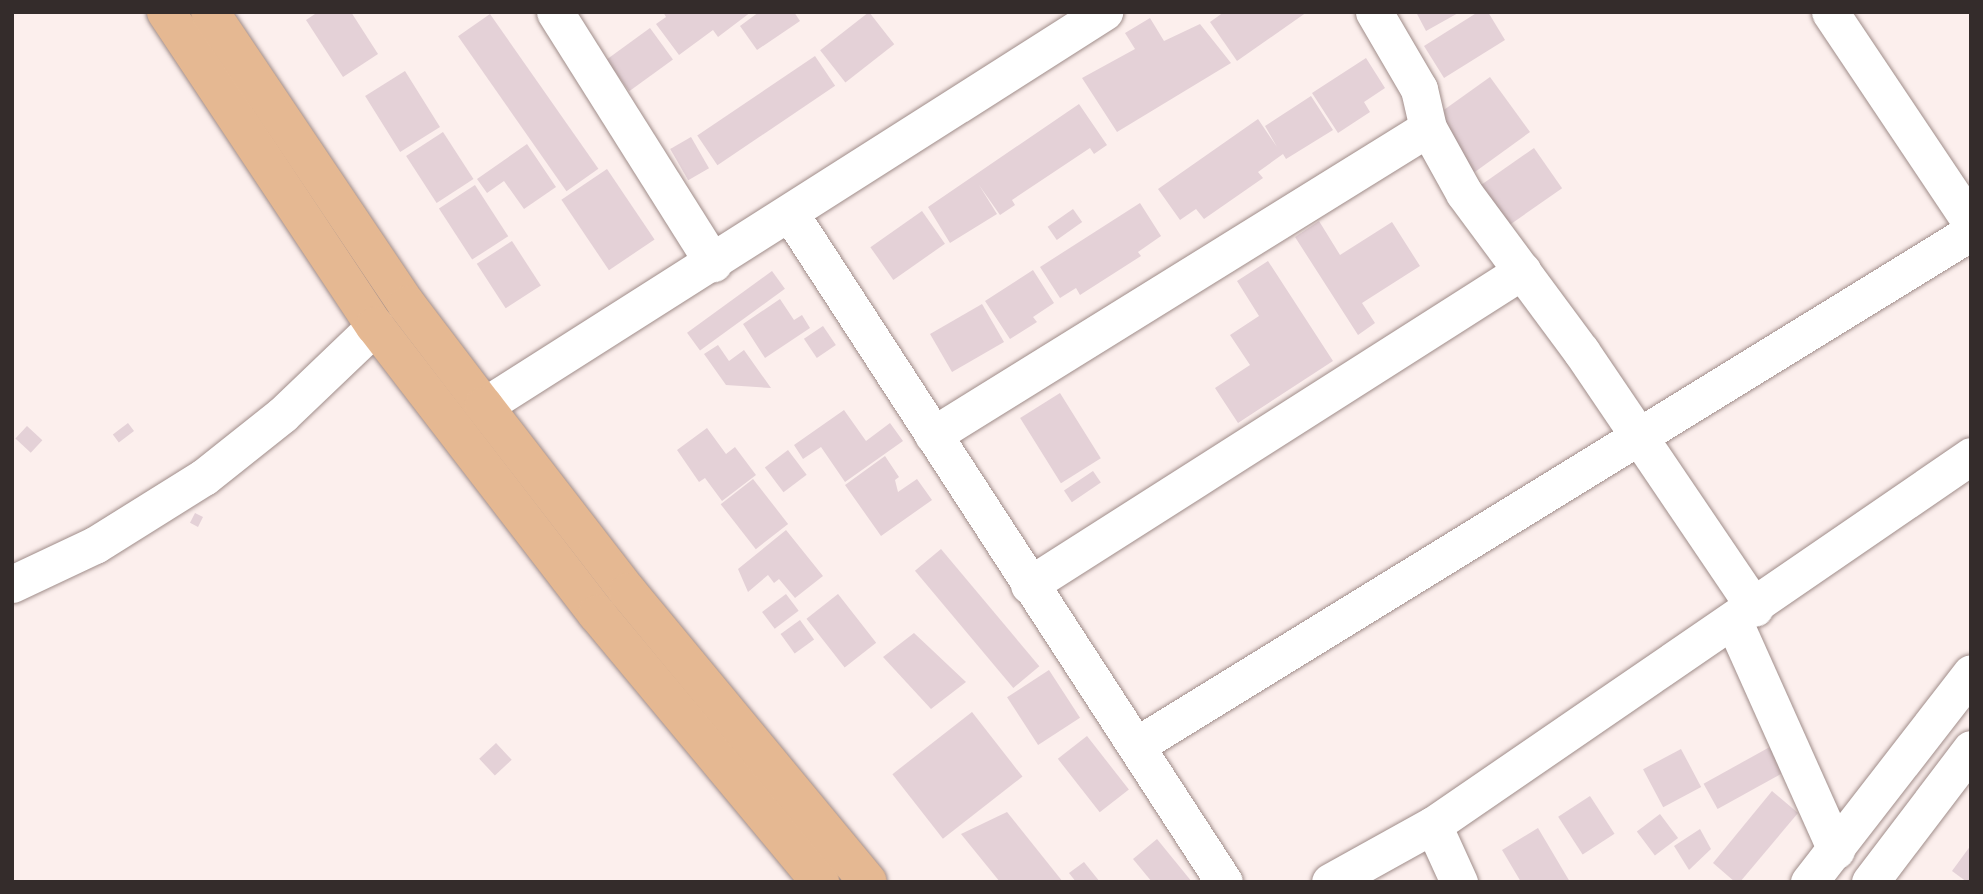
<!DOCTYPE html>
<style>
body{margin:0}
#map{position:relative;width:1983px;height:894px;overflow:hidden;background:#fcefed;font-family:"Work Sans",sans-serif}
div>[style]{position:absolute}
.building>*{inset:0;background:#e4d1d7;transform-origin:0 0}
.roads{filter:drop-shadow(0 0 2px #a08d8a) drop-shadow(0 0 2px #a08d8a)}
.minor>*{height:37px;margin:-18.5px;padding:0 18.5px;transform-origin:18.5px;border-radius:18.5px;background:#fff}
.major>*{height:38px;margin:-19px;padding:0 19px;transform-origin:19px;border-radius:19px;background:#e5b892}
span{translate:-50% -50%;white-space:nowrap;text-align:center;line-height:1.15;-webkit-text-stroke:6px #fff;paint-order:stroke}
.frame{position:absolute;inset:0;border:14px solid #342c2b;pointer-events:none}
</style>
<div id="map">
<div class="building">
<i style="clip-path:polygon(318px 12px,351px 12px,378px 54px,343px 77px,306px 20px)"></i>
<i style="clip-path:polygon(663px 12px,751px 12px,718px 37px,713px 30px,679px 55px,656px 24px,666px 17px)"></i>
<i style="clip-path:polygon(759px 12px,794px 12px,800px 21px,757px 50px,740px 26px)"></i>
<i style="left:869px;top:12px;width:41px;height:62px;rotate:52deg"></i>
<i style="clip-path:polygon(1224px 12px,1307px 12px,1237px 61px,1210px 22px)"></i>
<i style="clip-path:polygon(1416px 12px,1460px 12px,1426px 31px)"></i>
<i style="clip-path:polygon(1478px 12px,1488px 12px,1505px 40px,1444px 78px,1424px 46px)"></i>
<i style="left:490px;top:14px;width:189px;height:39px;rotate:55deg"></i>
<i style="clip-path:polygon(1150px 18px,1164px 41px,1200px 24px,1231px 63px,1117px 132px,1082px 78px,1135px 49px,1125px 33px)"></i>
<i style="left:650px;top:28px;width:39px;height:54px;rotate:54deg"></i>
<i style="left:815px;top:56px;width:36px;height:142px;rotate:56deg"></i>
<i style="clip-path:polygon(1366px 58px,1385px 88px,1364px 102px,1370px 112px,1338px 133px,1312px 93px)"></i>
<i style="left:405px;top:71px;width:66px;height:47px;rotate:58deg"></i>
<i style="clip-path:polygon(1490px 77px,1530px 132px,1468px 177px,1441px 112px)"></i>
<i style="clip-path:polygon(1311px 96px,1333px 130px,1286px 159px,1283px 154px,1258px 172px,1263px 178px,1204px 219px,1196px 209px,1180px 220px,1158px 189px,1258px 119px,1277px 147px,1265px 126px)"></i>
<i style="clip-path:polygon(1079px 104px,1107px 145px,1094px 154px,1090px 148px,1012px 200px,1015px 205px,1000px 215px,979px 185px,997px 214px,950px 243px,928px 207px)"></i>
<i style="left:443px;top:132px;width:56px;height:44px;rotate:57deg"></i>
<i style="left:691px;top:137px;width:36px;height:24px;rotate:60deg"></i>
<i style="clip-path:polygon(527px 144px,556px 187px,524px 209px,504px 181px,487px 193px,477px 179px)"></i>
<i style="left:1534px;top:148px;width:49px;height:73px;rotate:55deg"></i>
<i style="left:607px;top:169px;width:85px;height:55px;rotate:56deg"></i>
<i style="left:475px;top:185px;width:61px;height:43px;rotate:57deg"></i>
<i style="clip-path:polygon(1140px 203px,1161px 236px,1138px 252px,1141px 256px,1080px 295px,1076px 288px,1060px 298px,1040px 267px)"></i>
<i style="left:1073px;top:209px;width:16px;height:31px;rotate:55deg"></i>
<i style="left:922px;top:211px;width:40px;height:63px;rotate:55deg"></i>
<i style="clip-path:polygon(1319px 221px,1340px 255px,1392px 222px,1420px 266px,1362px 303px,1375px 323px,1358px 335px,1295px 237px)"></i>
<i style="left:512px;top:241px;width:53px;height:42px;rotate:57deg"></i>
<i style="clip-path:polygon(1268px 261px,1333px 361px,1238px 423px,1215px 388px,1250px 365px,1230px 335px,1259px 316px,1237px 281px)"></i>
<i style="clip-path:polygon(1033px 270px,1054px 303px,1033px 317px,1037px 322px,1010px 339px,985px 301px)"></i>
<i style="left:772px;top:271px;width:22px;height:105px;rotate:54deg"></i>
<i style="clip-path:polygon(780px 299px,794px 320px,802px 315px,810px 328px,765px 358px,743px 324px)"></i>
<i style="left:982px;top:304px;width:44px;height:60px;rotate:60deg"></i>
<i style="left:823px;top:326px;width:23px;height:23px;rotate:56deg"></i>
<i style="clip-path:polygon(718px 345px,729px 361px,744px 350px,771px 388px,726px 385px,704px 354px)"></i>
<i style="left:1060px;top:393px;width:77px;height:47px;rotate:58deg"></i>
<i style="clip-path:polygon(844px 410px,866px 441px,890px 423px,903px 441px,845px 482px,821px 447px,803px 459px,794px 445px)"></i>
<i style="left:128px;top:423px;width:10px;height:19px;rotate:53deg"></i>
<i style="left:27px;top:426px;width:21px;height:17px;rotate:43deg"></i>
<i style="clip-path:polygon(707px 428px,726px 454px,735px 447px,756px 475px,722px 501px,705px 478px,699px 482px,677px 450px)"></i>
<i style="left:788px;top:450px;width:31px;height:29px;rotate:53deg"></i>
<i style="clip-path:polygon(885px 456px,899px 477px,895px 480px,898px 492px,917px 479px,932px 500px,881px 536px,845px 485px)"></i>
<i style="left:1093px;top:471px;width:14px;height:35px;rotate:56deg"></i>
<i style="left:753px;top:479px;width:57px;height:41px;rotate:52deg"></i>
<i style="left:195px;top:513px;width:9px;height:11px;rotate:27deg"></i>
<i style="clip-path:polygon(786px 530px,823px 576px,795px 598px,779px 579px,774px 583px,768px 575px,748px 592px,738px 569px)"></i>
<i style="left:941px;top:549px;width:153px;height:34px;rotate:50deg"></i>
<i style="left:786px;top:594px;width:21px;height:30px;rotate:53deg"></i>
<i style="left:838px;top:594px;width:62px;height:40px;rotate:52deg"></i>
<i style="left:800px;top:620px;width:24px;height:24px;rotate:54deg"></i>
<i style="clip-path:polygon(914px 633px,966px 682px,931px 709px,883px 657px)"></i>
<i style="left:1049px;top:670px;width:57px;height:50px;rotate:57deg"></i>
<i style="left:972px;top:712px;width:82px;height:101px;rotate:52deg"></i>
<i style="left:1087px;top:736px;width:68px;height:37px;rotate:52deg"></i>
<i style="left:496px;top:743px;width:23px;height:23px;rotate:47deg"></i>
<i style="left:1777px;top:743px;width:29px;height:84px;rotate:61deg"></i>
<i style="left:1681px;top:749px;width:43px;height:43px;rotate:62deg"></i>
<i style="clip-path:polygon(1772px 791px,1798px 813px,1740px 882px,1735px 882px,1713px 863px)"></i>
<i style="left:1590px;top:796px;width:45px;height:38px;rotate:57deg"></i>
<i style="clip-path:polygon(1007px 812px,1063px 882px,1000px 882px,961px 834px)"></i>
<i style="left:1660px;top:814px;width:30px;height:29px;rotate:53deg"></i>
<i style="clip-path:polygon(1538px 828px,1570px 882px,1521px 882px,1502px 850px)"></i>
<i style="clip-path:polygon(1700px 829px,1711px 849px,1689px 870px,1674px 846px)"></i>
<i style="clip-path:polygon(1157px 839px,1192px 882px,1152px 882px,1133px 859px)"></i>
<i style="clip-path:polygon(1971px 845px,1971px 882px,1967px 882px,1952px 871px)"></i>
<i style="clip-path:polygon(1084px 862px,1100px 882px,1076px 882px,1069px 873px)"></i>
</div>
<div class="roads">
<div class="minor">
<i style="left:555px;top:12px;width:297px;rotate:57.8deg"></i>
<i style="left:1374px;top:12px;width:89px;rotate:59.7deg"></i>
<i style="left:1419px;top:89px;width:40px;rotate:77deg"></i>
<i style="left:1428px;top:128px;width:74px;rotate:61deg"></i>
<i style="left:1464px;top:193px;width:197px;rotate:53.5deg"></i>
<i style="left:1581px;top:351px;width:310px;rotate:55.9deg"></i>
<i style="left:1830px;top:12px;width:254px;rotate:56.2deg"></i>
<i style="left:791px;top:215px;width:795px;rotate:57.01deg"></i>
<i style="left:484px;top:406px;width:735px;rotate:-32.44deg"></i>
<i style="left:933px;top:435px;width:582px;rotate:-31.81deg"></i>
<i style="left:12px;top:584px;width:92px;rotate:-25.2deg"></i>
<i style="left:95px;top:545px;width:128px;rotate:-32deg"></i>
<i style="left:204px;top:477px;width:100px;rotate:-38.5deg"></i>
<i style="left:282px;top:415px;width:129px;rotate:-43.7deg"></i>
<i style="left:1029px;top:585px;width:585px;rotate:-32.49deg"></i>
<i style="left:1734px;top:622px;width:250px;rotate:65.9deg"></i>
<i style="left:1137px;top:745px;width:979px;rotate:-31.6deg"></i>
<i style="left:1433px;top:825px;width:63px;rotate:65.5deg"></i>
<i style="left:1330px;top:882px;width:118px;rotate:-29deg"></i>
<i style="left:1433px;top:825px;width:652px;rotate:-34.45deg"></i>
<i style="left:1809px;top:882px;width:264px;rotate:-52.2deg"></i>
<i style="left:1870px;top:882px;width:167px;rotate:-52.8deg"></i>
</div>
<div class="major">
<i style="left:166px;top:12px;width:377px;rotate:56.4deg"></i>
<i style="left:375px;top:326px;width:364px;rotate:52.4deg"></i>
<i style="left:597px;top:614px;width:349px;rotate:50.2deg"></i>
<i style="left:210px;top:12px;width:353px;rotate:56.1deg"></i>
<i style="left:407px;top:305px;width:127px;rotate:52.7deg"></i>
<i style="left:484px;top:406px;width:235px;rotate:52.3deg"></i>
<i style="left:628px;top:592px;width:376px;rotate:50.4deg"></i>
</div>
</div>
<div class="frame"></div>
</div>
